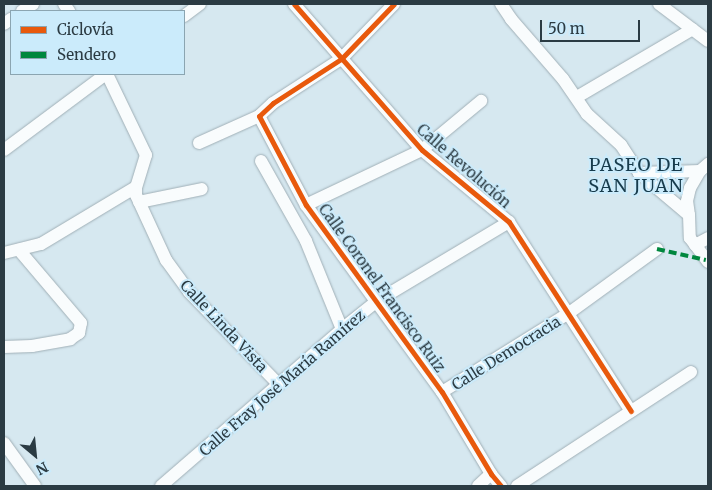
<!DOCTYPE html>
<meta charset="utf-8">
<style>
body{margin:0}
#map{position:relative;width:712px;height:490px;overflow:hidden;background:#d6e8f0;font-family:Merriweather,serif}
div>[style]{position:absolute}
.roads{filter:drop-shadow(0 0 1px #a0afb6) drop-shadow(0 0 1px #a0afb6)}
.street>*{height:12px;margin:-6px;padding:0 6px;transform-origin:6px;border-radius:6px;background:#f9fcfd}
.quiet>*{height:4px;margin-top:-2px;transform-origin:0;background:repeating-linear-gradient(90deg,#00873e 0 8px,transparent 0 12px)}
.cycleway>*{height:5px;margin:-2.5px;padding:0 2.5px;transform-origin:2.5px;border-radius:2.5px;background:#e8590c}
span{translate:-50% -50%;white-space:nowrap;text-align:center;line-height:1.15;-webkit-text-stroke:4px #cbebfb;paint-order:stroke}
.street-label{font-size:15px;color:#2b3b43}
.quarter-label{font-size:18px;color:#173b4c;letter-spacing:1px}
.frame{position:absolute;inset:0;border:5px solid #2b3b43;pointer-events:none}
.legend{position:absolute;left:10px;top:10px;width:175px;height:65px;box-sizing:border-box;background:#cbebfb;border:1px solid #8ba5b1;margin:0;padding:6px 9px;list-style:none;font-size:15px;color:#2b3b43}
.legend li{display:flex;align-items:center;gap:10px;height:25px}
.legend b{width:25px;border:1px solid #8ba5b1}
.north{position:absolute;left:10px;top:430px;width:50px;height:50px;-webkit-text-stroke:4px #cbebfb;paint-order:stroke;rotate:152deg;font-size:14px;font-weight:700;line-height:20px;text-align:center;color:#2b3b43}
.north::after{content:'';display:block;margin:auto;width:18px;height:22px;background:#2b3b43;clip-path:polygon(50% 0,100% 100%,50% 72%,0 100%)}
.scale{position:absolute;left:540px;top:20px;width:100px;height:22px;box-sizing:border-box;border:2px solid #2b3b43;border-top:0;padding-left:6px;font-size:15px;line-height:18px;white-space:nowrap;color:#2b3b43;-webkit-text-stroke:4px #cbebfb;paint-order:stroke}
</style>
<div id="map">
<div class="roads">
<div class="street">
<i style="left:64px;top:4px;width:9px;rotate:54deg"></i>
<i style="left:294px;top:4px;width:194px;rotate:48.8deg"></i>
<i style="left:422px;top:150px;width:113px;rotate:39.6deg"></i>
<i style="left:509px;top:222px;width:225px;rotate:57.2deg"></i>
<i style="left:394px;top:4px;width:76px;rotate:133.9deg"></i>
<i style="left:341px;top:59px;width:81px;rotate:147.1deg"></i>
<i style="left:273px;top:103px;width:19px;rotate:137deg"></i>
<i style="left:259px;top:116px;width:101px;rotate:62.2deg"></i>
<i style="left:306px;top:205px;width:231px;rotate:54deg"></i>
<i style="left:442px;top:392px;width:96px;rotate:59.1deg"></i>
<i style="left:491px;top:474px;width:16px;rotate:50deg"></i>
<i style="left:501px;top:4px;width:18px;rotate:56deg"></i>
<i style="left:511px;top:19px;width:79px;rotate:49.1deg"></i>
<i style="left:563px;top:79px;width:42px;rotate:55.6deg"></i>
<i style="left:587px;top:114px;width:46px;rotate:42.4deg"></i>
<i style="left:621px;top:145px;width:33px;rotate:57deg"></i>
<i style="left:639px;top:173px;width:65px;rotate:40deg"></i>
<i style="left:689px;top:215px;width:23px;rotate:88deg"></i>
<i style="left:690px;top:238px;width:30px;rotate:53deg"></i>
<i style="left:659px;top:4px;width:61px;rotate:37.1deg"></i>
<i style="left:22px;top:11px;width:13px;rotate:-32deg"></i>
<i style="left:184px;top:16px;width:20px;rotate:-37deg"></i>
<i style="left:4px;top:24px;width:9px;rotate:-36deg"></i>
<i style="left:107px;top:74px;width:90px;rotate:64.3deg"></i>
<i style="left:146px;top:155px;width:34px;rotate:107deg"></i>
<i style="left:136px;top:187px;width:8px;rotate:90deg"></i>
<i style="left:136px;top:195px;width:72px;rotate:65.2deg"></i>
<i style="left:166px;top:260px;width:39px;rotate:54deg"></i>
<i style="left:189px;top:292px;width:129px;rotate:45.9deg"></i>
<i style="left:577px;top:97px;width:134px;rotate:-30.4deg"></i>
<i style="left:199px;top:143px;width:66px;rotate:-24.2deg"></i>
<i style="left:4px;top:150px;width:127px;rotate:-36.7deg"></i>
<i style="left:261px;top:161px;width:92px;rotate:60.6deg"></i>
<i style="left:306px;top:241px;width:95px;rotate:67.8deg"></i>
<i style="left:639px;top:173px;width:61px;rotate:-1.9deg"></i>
<i style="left:139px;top:202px;width:64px;rotate:-11.7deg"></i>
<i style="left:306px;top:205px;width:128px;rotate:-25.4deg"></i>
<i style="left:422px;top:150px;width:77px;rotate:-39.7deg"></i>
<i style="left:689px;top:215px;width:14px;rotate:-98deg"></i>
<i style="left:687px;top:201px;width:13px;rotate:-77deg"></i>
<i style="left:690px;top:188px;width:20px;rotate:-60deg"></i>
<i style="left:700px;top:171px;width:11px;rotate:-41deg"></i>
<i style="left:695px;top:245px;width:15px;rotate:-28deg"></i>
<i style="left:4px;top:253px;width:38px;rotate:-14deg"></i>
<i style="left:41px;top:244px;width:111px;rotate:-31deg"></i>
<i style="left:4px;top:347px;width:28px;rotate:-2deg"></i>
<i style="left:32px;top:346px;width:39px;rotate:-10deg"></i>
<i style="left:70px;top:339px;width:11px;rotate:-34deg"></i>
<i style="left:79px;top:333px;width:10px;rotate:-79deg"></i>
<i style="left:81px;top:323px;width:96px;rotate:-130.3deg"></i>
<i style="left:442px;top:392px;width:150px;rotate:-31.9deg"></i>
<i style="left:569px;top:313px;width:109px;rotate:-36deg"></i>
<i style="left:4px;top:443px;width:53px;rotate:54.2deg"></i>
<i style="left:161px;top:486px;width:240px;rotate:-40.9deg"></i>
<i style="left:342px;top:329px;width:45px;rotate:-38.7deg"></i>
<i style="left:377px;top:301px;width:154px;rotate:-30.9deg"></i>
<i style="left:478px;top:486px;width:18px;rotate:-43deg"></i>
<i style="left:517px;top:486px;width:208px;rotate:-33.2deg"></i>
</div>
</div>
<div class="quiet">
<i style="left:657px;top:249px;width:50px;rotate:12.7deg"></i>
</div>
<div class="cycleway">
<i style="left:294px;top:4px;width:194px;rotate:48.8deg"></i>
<i style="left:422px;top:150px;width:113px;rotate:39.6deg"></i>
<i style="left:509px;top:222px;width:225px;rotate:57.2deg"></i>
<i style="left:394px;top:4px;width:76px;rotate:133.9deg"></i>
<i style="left:341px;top:59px;width:81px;rotate:147.1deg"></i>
<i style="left:273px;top:103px;width:19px;rotate:137deg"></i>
<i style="left:259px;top:116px;width:101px;rotate:62.2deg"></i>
<i style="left:306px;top:205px;width:231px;rotate:54deg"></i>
<i style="left:442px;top:392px;width:96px;rotate:59.1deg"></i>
<i style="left:491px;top:474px;width:16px;rotate:50deg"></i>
</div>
<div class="street-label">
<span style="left:464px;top:166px;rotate:41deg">Calle Revolución</span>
<span style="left:382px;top:288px;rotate:54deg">Calle Coronel Francisco Ruiz</span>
<span style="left:224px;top:326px;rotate:47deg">Calle Linda Vista</span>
<span style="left:506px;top:353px;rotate:-32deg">Calle Democracia</span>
<span style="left:282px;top:383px;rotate:-41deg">Calle Fray José María Ramírez</span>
</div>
<div class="quarter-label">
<span style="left:636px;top:176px">PASEO DE<br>SAN JUAN</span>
</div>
<div class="frame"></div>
<ul class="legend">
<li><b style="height:6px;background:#e8590c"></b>Ciclovía</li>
<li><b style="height:6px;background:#00873e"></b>Sendero</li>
</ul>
<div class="north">N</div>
<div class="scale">50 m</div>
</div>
